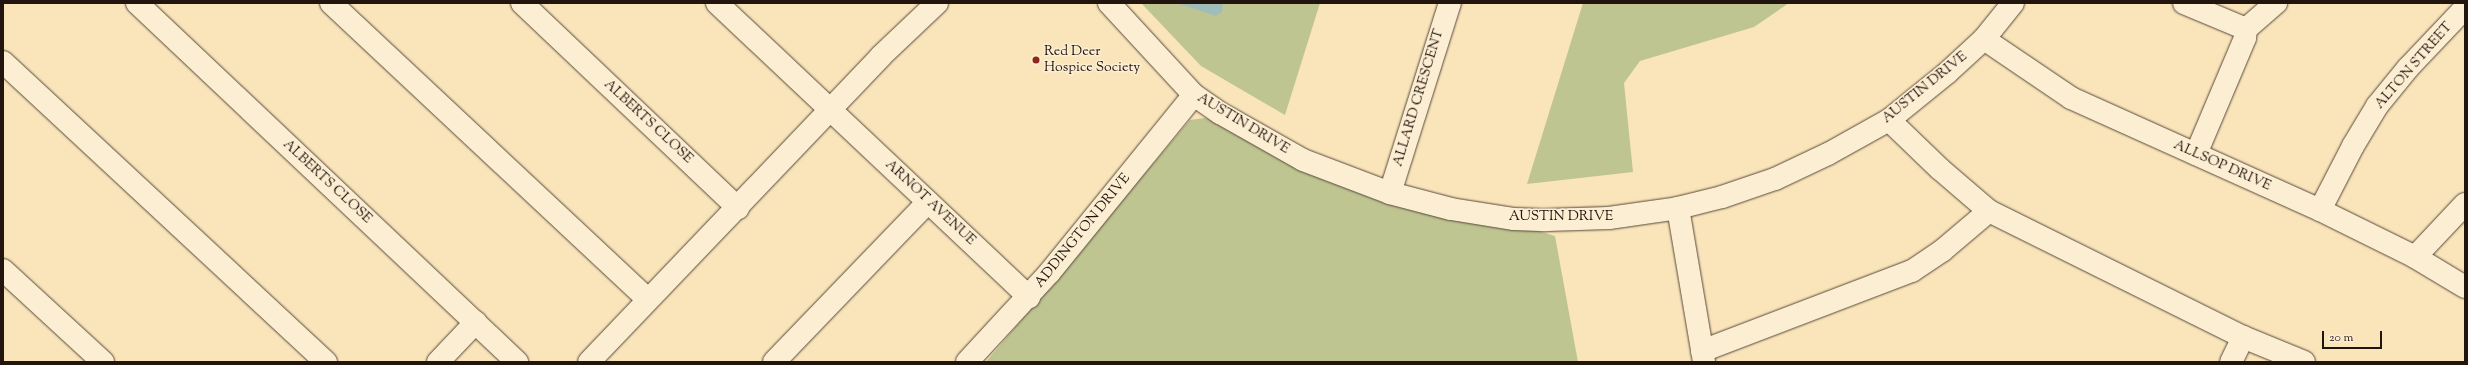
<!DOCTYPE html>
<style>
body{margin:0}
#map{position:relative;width:2468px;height:365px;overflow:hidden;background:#fae5bb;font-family:"Sorts Mill Goudy",serif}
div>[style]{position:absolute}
.green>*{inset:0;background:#bec591}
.water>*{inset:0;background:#a1bdb9}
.roads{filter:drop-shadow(0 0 1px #584939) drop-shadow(0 0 1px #584939)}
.minor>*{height:22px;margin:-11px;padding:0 11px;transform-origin:11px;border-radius:11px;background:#fceed3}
.dots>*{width:11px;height:11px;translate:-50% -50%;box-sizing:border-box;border:2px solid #fceed3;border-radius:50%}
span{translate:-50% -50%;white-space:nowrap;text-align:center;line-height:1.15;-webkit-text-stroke:3px #fceed3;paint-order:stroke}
.poi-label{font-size:14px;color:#22150e}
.left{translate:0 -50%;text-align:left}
.street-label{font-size:14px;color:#22150e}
.frame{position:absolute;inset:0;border:4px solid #22150e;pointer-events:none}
.scale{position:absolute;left:2322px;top:331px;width:60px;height:18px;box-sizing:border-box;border:2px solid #22150e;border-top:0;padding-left:5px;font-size:12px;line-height:14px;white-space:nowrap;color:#22150e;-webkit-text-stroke:3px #fceed3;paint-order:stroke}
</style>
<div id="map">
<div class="green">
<i style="clip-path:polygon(1141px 3px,1320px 3px,1285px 115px,1201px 66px)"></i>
<i style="clip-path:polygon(1583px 3px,1789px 3px,1754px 27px,1640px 61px,1624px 83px,1633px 172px,1527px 184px)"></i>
<i style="clip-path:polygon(1205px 118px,1257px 138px,1473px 212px,1555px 236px,1578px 362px,986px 362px,1190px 120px)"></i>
</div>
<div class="water">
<i style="clip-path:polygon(1176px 3px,1223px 3px,1222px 12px,1216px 16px)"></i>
</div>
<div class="roads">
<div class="minor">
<i style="left:137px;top:3px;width:523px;rotate:43.37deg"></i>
<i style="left:331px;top:3px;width:434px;rotate:43.1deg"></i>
<i style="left:522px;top:3px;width:298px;rotate:43.5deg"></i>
<i style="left:717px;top:3px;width:429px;rotate:43.3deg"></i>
<i style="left:1109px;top:3px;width:125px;rotate:47.3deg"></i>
<i style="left:1194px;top:95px;width:32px;rotate:35deg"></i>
<i style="left:1220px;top:113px;width:95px;rotate:29.5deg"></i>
<i style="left:1303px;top:160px;width:93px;rotate:20.8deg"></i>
<i style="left:1390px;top:193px;width:63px;rotate:14.7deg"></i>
<i style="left:1451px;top:209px;width:64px;rotate:9deg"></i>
<i style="left:1514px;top:219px;width:33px;rotate:2deg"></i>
<i style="left:1547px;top:220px;width:62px;rotate:-1.8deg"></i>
<i style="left:1609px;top:218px;width:70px;rotate:-8.2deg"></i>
<i style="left:1678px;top:208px;width:45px;rotate:-14deg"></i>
<i style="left:1722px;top:197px;width:56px;rotate:-18.8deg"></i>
<i style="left:1775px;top:179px;width:59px;rotate:-25.3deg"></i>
<i style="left:1828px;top:154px;width:70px;rotate:-29.1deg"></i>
<i style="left:1889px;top:120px;width:75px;rotate:-39deg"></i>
<i style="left:1947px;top:73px;width:50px;rotate:-42.6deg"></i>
<i style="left:1984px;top:39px;width:46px;rotate:-51.1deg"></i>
<i style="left:2184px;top:3px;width:67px;rotate:22.8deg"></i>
<i style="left:1984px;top:39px;width:105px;rotate:34.1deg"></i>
<i style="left:2071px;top:98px;width:273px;rotate:24.2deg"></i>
<i style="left:2320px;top:210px;width:106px;rotate:26.3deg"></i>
<i style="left:2415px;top:257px;width:58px;rotate:31deg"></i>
<i style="left:3px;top:62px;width:441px;rotate:42.9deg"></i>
<i style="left:1889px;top:120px;width:71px;rotate:43.9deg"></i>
<i style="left:1940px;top:169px;width:65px;rotate:40.6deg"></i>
<i style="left:1989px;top:211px;width:284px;rotate:26.4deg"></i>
<i style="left:2243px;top:337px;width:66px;rotate:22.3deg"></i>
<i style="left:2196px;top:154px;width:126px;rotate:-67.1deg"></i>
<i style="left:2245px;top:38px;width:9px;rotate:-84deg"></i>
<i style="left:2246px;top:29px;width:40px;rotate:-41deg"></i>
<i style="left:1390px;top:193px;width:199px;rotate:-72.5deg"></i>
<i style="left:1678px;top:208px;width:156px;rotate:80.4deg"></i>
<i style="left:2320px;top:210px;width:72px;rotate:-62.7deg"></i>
<i style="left:2353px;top:146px;width:47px;rotate:-59deg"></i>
<i style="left:2377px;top:106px;width:49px;rotate:-50.8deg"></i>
<i style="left:2408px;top:68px;width:83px;rotate:-46.5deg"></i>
<i style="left:2415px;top:257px;width:73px;rotate:-46.7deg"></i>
<i style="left:3px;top:270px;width:136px;rotate:42.6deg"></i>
<i style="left:1702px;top:351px;width:225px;rotate:-20.9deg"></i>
<i style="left:1912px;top:271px;width:37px;rotate:-34deg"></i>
<i style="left:1943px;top:250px;width:60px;rotate:-40.3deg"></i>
<i style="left:438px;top:362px;width:55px;rotate:-46.5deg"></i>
<i style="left:589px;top:362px;width:423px;rotate:-46.3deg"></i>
<i style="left:881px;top:56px;width:77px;rotate:-43.4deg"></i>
<i style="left:774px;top:362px;width:222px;rotate:-46.1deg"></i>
<i style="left:967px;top:362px;width:122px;rotate:-47.3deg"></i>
<i style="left:1050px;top:272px;width:228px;rotate:-50.9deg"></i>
<i style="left:2231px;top:362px;width:28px;rotate:-64deg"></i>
</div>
</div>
<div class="dots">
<i style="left:1036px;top:60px;background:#8f2418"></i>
</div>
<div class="poi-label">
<span class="left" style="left:1044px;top:60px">Red Deer<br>Hospice Society</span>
</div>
<div class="street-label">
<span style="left:2414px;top:66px;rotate:-49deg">ALTON STREET</span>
<span style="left:1925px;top:88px;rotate:-39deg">AUSTIN DRIVE</span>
<span style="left:1419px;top:98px;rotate:-73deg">ALLARD CRESCENT</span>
<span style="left:648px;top:122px;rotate:43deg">ALBERTS CLOSE</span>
<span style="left:1243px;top:124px;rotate:31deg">AUSTIN DRIVE</span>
<span style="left:2222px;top:166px;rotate:24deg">ALLSOP DRIVE</span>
<span style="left:327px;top:182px;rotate:43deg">ALBERTS CLOSE</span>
<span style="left:930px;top:203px;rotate:43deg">ARNOT AVENUE</span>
<span style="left:1561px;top:217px">AUSTIN DRIVE</span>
<span style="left:1083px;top:231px;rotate:-51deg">ADDINGTON DRIVE</span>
</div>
<div class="frame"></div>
<div class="scale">20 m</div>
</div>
